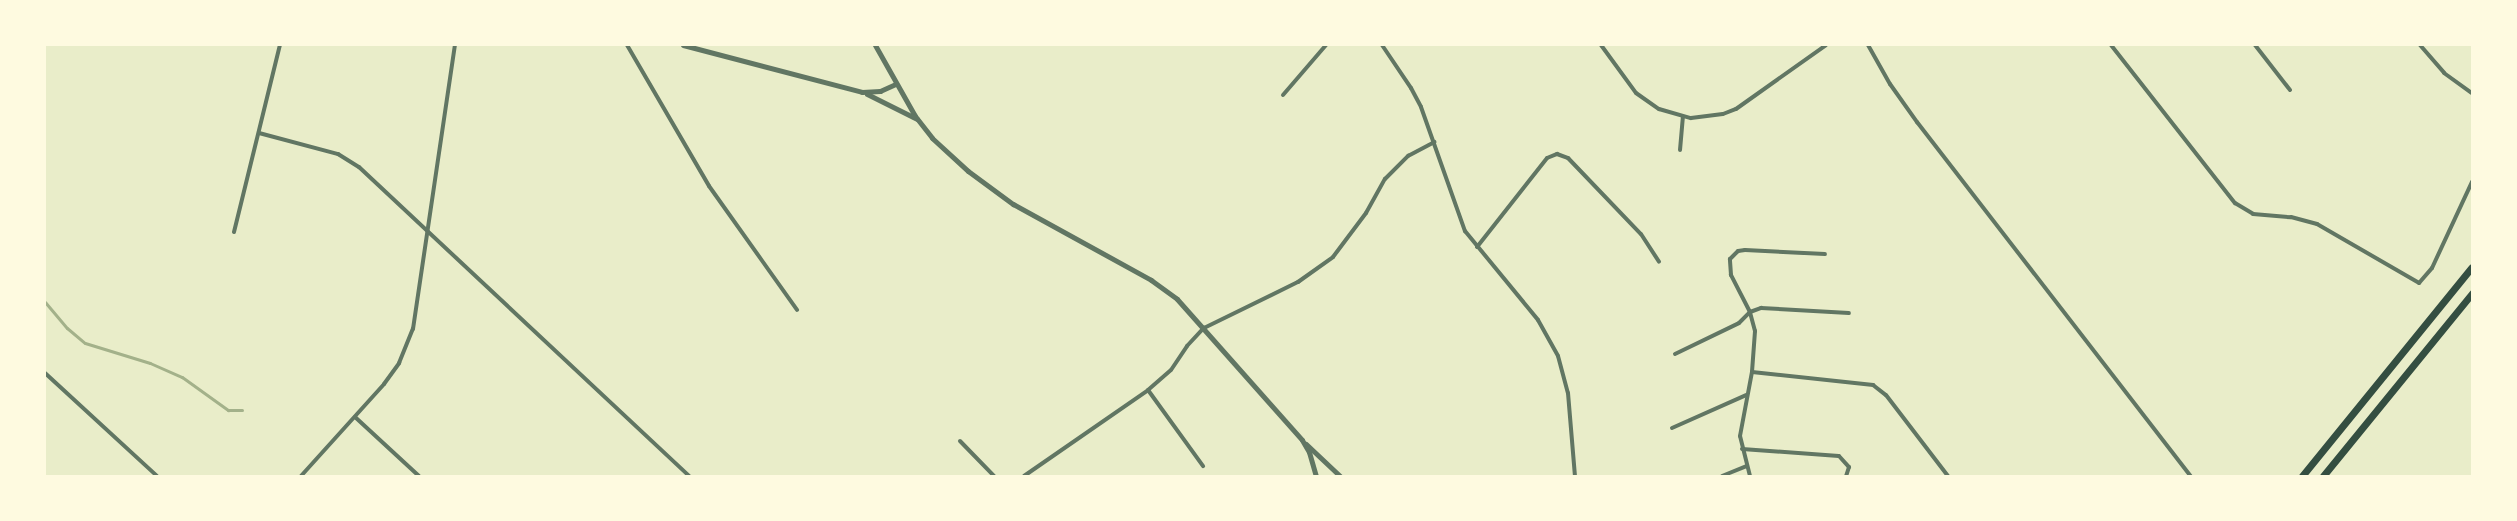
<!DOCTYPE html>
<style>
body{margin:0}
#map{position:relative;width:2517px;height:521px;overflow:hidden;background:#e9edc9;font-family:Signika,sans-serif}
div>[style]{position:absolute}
.stream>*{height:3px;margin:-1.5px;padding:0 1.5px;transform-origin:1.5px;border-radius:1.5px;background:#a3b18a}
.minor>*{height:4px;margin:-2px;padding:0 2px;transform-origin:2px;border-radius:2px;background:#617663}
.tertiary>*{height:5px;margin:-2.5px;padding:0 2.5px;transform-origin:2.5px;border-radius:2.5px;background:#617663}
.primary>*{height:7px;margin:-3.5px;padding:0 3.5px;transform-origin:3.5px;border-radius:3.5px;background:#344e41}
span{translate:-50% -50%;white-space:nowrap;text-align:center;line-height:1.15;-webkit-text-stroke:6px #fefae0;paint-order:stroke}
.frame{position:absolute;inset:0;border:46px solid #fefae0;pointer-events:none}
</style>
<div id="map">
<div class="stream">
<i style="left:45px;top:302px;width:34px;rotate:50deg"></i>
<i style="left:67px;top:328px;width:23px;rotate:40deg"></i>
<i style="left:85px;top:343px;width:68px;rotate:17.1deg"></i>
<i style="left:150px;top:363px;width:35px;rotate:24deg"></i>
<i style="left:182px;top:377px;width:57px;rotate:35.7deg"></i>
<i style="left:228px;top:410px;width:14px"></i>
</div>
<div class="minor">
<i style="left:627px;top:45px;width:163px;rotate:59.8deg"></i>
<i style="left:709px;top:186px;width:152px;rotate:54.6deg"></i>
<i style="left:1382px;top:45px;width:52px;rotate:56deg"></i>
<i style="left:1411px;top:88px;width:21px;rotate:62deg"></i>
<i style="left:1421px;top:107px;width:132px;rotate:70.5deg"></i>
<i style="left:1465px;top:231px;width:115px;rotate:50.6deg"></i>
<i style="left:1538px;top:320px;width:41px;rotate:60.9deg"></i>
<i style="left:1558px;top:356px;width:38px;rotate:75deg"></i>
<i style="left:1568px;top:393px;width:83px;rotate:85.2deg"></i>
<i style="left:1601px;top:45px;width:59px;rotate:53.9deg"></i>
<i style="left:1636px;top:93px;width:28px;rotate:35deg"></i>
<i style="left:1659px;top:109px;width:33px;rotate:16deg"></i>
<i style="left:1691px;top:118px;width:32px;rotate:-7deg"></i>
<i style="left:1723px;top:114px;width:14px;rotate:-21deg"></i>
<i style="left:1736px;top:109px;width:110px;rotate:-35.4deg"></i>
<i style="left:1868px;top:45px;width:45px;rotate:60.6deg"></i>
<i style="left:1890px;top:84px;width:47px;rotate:54.6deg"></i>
<i style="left:1917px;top:122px;width:448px;rotate:52.3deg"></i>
<i style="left:2111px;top:45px;width:201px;rotate:51.9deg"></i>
<i style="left:2235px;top:203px;width:21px;rotate:31deg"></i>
<i style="left:2253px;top:214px;width:38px;rotate:5deg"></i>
<i style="left:2291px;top:217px;width:27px;rotate:15deg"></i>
<i style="left:2317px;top:224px;width:118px;rotate:30deg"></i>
<i style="left:2419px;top:283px;width:20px;rotate:-49deg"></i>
<i style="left:2432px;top:268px;width:95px;rotate:-65.1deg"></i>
<i style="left:2255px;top:45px;width:57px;rotate:52.1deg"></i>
<i style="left:2420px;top:45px;width:37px;rotate:49deg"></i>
<i style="left:2444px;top:73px;width:34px;rotate:36deg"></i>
<i style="left:1283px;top:95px;width:66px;rotate:-49.3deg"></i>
<i style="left:259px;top:133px;width:82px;rotate:14.9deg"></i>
<i style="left:338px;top:154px;width:25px;rotate:32deg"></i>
<i style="left:359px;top:167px;width:452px;rotate:43.1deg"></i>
<i style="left:1680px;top:150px;width:33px;rotate:-85deg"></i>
<i style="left:234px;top:232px;width:193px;rotate:-76.2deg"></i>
<i style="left:1477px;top:247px;width:113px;rotate:-51.8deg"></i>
<i style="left:1547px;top:158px;width:11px;rotate:-22deg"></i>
<i style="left:1557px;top:154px;width:12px;rotate:20deg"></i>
<i style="left:1568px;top:158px;width:105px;rotate:46.2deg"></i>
<i style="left:1641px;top:234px;width:33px;rotate:57deg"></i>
<i style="left:1675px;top:354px;width:71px;rotate:-25.8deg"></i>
<i style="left:1739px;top:323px;width:16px;rotate:-45deg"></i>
<i style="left:1750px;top:312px;width:12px;rotate:-20deg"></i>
<i style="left:1761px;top:308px;width:88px;rotate:3.3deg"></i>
<i style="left:1752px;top:372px;width:122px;rotate:6.1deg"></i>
<i style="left:1873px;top:385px;width:16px;rotate:38deg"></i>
<i style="left:1886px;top:395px;width:102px;rotate:52.6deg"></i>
<i style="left:45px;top:373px;width:152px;rotate:42.6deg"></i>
<i style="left:1148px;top:390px;width:94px;rotate:54.1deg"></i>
<i style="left:355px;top:417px;width:87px;rotate:42.7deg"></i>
<i style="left:1672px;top:428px;width:81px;rotate:-24deg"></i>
<i style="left:960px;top:441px;width:49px;rotate:45.8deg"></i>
<i style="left:1742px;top:449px;width:97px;rotate:4.1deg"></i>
<i style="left:1839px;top:456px;width:15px;rotate:48deg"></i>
<i style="left:1849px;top:467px;width:9px;rotate:108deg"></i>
<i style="left:301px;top:476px;width:124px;rotate:-47.9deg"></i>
<i style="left:384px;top:384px;width:26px;rotate:-54deg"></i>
<i style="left:399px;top:363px;width:37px;rotate:-68deg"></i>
<i style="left:413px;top:329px;width:287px;rotate:-81.6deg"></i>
<i style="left:1024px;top:476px;width:151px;rotate:-34.7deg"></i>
<i style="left:1148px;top:390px;width:30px;rotate:-41deg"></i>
<i style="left:1171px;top:370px;width:29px;rotate:-56deg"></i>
<i style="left:1187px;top:346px;width:25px;rotate:-47deg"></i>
<i style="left:1204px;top:328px;width:105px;rotate:-26.1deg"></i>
<i style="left:1298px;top:282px;width:43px;rotate:-35.5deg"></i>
<i style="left:1333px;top:257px;width:55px;rotate:-53.1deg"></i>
<i style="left:1366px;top:213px;width:39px;rotate:-61deg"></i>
<i style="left:1385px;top:179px;width:33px;rotate:-45deg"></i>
<i style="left:1408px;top:156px;width:30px;rotate:-28deg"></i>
<i style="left:1722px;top:476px;width:27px;rotate:-22deg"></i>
<i style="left:1750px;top:476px;width:41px;rotate:-104deg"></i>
<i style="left:1740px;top:436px;width:65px;rotate:-79.4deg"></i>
<i style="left:1752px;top:372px;width:41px;rotate:-85.8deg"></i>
<i style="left:1755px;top:331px;width:20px;rotate:-105deg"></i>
<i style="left:1750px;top:312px;width:42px;rotate:-117.2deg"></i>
<i style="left:1731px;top:275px;width:16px;rotate:-94deg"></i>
<i style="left:1730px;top:259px;width:11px;rotate:-45deg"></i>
<i style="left:1738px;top:251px;width:7px;rotate:-8deg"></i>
<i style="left:1745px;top:250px;width:80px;rotate:2.9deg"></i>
</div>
<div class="tertiary">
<i style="left:683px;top:45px;width:185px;rotate:14.7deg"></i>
<i style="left:862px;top:92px;width:18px;rotate:-3deg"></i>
<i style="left:880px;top:91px;width:17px;rotate:-24deg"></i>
<i style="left:875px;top:45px;width:81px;rotate:60.6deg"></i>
<i style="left:915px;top:116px;width:28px;rotate:52deg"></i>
<i style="left:932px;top:138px;width:49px;rotate:42.5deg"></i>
<i style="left:968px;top:171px;width:56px;rotate:36.3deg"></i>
<i style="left:1013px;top:204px;width:158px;rotate:28.8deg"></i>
<i style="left:1151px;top:280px;width:32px;rotate:36deg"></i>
<i style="left:1177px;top:299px;width:188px;rotate:48.4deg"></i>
<i style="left:1302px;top:440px;width:14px;rotate:60deg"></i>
<i style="left:1309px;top:452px;width:25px;rotate:74deg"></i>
<i style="left:867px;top:94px;width:56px;rotate:26.6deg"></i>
<i style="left:1306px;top:444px;width:47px;rotate:43.3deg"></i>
</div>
<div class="primary">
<i style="left:2302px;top:476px;width:269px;rotate:-50.9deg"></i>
<i style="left:2323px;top:476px;width:236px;rotate:-50.8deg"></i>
</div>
<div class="frame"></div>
</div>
